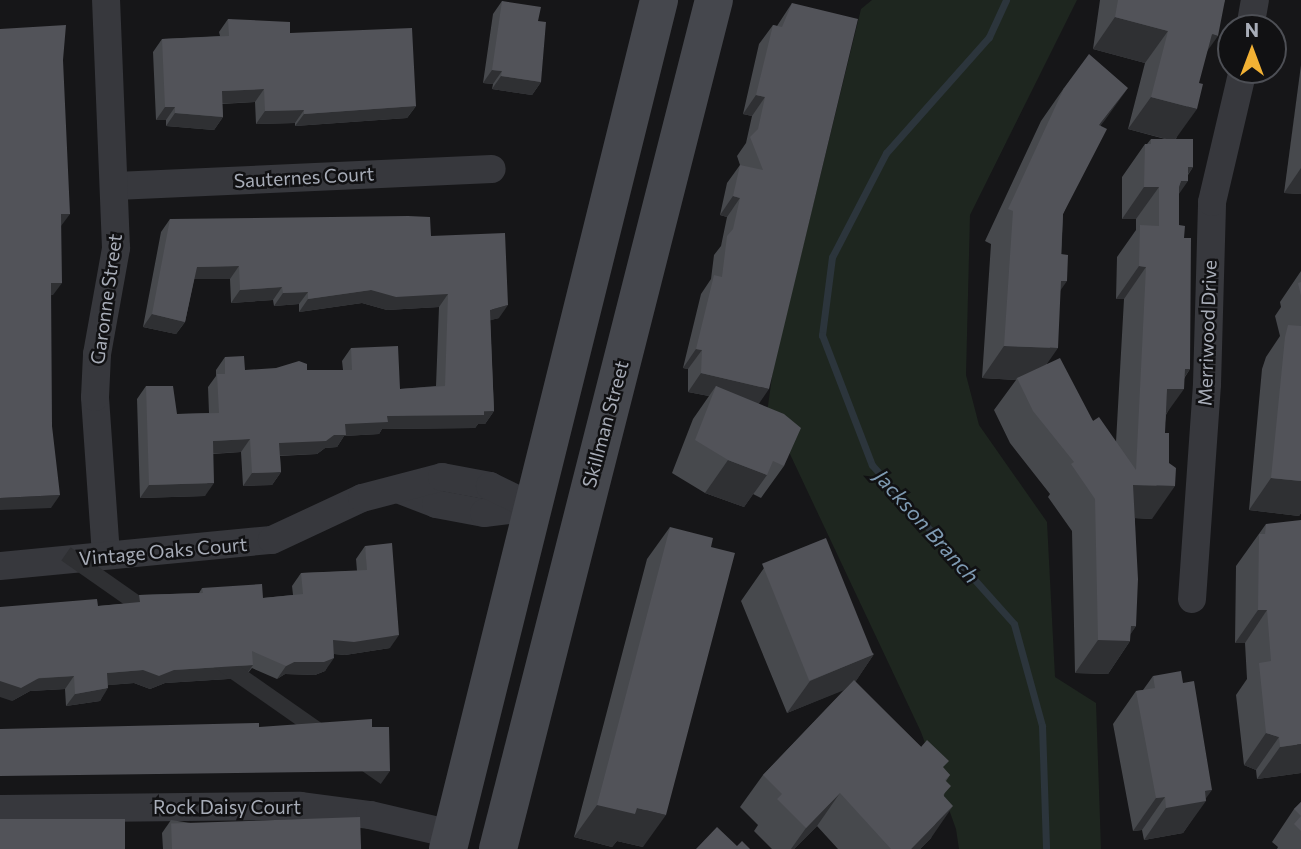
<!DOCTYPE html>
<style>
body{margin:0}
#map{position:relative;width:1301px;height:849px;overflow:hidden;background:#161618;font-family:Commissioner,sans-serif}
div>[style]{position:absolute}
.green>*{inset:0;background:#1e261f}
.stream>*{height:7px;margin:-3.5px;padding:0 3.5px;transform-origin:3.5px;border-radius:3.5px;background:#2c353c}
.minor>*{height:28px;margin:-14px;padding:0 14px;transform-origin:14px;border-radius:14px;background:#37383d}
.secondary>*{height:38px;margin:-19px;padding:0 19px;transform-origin:19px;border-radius:19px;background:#45474d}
.wall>*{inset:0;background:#47494d}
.shaded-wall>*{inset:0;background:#2f3033;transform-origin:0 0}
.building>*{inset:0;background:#525359;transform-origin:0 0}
span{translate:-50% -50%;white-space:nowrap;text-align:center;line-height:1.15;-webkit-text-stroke:5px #111113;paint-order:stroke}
.street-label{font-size:19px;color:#a8adb8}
.water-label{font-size:21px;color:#7f9bb3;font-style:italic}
.north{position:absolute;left:1217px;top:14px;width:70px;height:70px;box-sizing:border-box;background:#111113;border:2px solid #4d4f55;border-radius:50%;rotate:0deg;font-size:19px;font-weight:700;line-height:28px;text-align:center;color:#a8adb8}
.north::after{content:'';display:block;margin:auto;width:24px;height:32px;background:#f2b134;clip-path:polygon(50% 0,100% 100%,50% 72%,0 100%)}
</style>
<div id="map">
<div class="green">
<i style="clip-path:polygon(872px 0,1077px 0,970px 215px,966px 375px,979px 425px,1047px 522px,1055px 677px,1096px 703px,1101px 849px,959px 849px,956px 829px,921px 732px,789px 452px,765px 428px,773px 369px,861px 9px)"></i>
</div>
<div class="stream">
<i style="left:1006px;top:0;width:41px;rotate:114.7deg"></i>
<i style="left:989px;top:37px;width:155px;rotate:131.6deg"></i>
<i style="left:886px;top:153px;width:117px;rotate:117.4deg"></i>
<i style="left:832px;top:257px;width:79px;rotate:97.3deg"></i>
<i style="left:822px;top:335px;width:139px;rotate:69deg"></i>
<i style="left:872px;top:465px;width:213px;rotate:48.2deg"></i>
<i style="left:1014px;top:624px;width:106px;rotate:74.6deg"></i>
<i style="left:1042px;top:726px;width:123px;rotate:88.1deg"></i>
</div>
<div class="minor">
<i style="left:1250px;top:28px;width:28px;rotate:-80deg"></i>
<i style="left:116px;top:186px;width:376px;rotate:-2.6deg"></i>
<i style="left:400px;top:490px;width:39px;rotate:21deg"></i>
<i style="left:436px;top:504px;width:49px;rotate:10.6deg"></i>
<i style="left:484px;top:513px;width:49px;rotate:-7deg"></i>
<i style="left:106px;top:555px;width:158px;rotate:-94deg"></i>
<i style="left:95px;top:397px;width:43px;rotate:-87.3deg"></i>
<i style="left:97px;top:354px;width:108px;rotate:-79.8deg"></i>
<i style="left:116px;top:248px;width:248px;rotate:-92.3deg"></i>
<i style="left:0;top:566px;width:273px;rotate:-5.5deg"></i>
<i style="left:272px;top:540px;width:99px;rotate:-25deg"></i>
<i style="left:362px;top:498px;width:83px;rotate:-14.7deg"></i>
<i style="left:442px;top:477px;width:49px;rotate:10.6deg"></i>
<i style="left:490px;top:486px;width:48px;rotate:26deg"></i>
<i style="left:1192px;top:599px;width:216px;rotate:-86deg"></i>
<i style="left:1207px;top:384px;width:182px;rotate:-88.4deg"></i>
<i style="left:1212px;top:202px;width:136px;rotate:-76.8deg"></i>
<i style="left:0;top:809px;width:300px;rotate:-0.6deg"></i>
<i style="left:300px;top:806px;width:71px;rotate:7.3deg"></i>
<i style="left:370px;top:815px;width:83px;rotate:13.2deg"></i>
</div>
<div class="secondary">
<i style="left:448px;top:849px;width:875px;rotate:-76.04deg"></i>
<i style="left:498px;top:849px;width:876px;rotate:-75.73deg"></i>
</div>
<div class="wall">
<i style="clip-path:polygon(1100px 0,1225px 0,1176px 139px,1193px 167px,1188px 175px,1179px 193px,1179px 225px,1184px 238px,1190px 369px,1185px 377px,1166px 415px,1152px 519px,1135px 518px,1136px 626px,1130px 634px,1130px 641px,1108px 674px,1075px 673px,1072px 531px,1048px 497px,1050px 494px,1010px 443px,994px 410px,1016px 380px,982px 378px,991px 244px,985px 241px,1041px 121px,1064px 88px,1101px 126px,1063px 214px,1060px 291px,1047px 364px,1093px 421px,1116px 442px,1124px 299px,1116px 299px,1117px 257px,1136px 230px,1136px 219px,1122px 219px,1122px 177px,1145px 144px,1147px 144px,1151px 139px,1165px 139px,1128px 129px,1145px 63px,1093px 49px)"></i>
<i style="clip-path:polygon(502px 1px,538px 21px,541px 82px,532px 95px,492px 89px,493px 84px,483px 83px,493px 14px)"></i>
<i style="clip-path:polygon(792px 3px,759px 404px,784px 466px,761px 498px,753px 494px,744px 507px,705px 493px,672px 473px,693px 419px,709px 396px,688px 392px,688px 369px,683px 368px,701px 294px,711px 279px,714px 255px,721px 246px,727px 217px,720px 215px,727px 183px,740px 165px,737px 156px,746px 143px,752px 116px,743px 114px,759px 44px,773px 25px,777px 26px)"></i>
<i style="clip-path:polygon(228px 19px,290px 33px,416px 106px,407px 118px,295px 126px,295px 123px,256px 124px,255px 102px,222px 104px,223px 117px,214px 130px,166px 126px,166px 120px,156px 120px,153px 52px,162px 39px,220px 36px,219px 32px)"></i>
<i style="clip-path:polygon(1301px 65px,1301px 194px,1284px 193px)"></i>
<i style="clip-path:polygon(170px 219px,431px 236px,499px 318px,490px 320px,494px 411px,485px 424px,478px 424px,475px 428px,382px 429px,379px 434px,344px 436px,337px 447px,325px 448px,317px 454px,280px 456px,281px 472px,272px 485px,243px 486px,241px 452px,213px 454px,205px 496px,140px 498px,137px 399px,146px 386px,177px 414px,209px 413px,208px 387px,216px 376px,216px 370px,225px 357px,245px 370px,343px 370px,342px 361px,351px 348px,400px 389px,436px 386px,439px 307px,387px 310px,362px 303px,299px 312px,299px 304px,274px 306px,273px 300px,231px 303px,230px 279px,194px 279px,185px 322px,176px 334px,143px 327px,161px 232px)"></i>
<i style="clip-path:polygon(1301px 271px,1301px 513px,1299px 516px,1249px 510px,1262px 369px,1266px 357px,1280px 336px,1275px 316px,1281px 307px,1280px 302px)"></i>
<i style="clip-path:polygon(1266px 524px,1301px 773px,1257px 779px,1256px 770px,1244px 765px,1236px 695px,1247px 679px,1245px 643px,1235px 643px,1236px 566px)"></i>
<i style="clip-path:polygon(670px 527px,643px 847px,617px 841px,612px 847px,574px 837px,647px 559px)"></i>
<i style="clip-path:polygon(365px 546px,390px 648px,345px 655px,334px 654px,325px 671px,315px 675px,285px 674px,277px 679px,252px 668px,244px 678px,165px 683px,150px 689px,134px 683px,108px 685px,100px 701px,66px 706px,65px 689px,30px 691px,12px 701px,98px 606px,133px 603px,139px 595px,199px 593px,202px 588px,263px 598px,293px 595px,292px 586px,301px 573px,357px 571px,356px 559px)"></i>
<i style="clip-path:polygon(764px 568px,874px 654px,855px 682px,950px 775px,946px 781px,944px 796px,931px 838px,920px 849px,838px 849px,817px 826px,794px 849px,772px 849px,754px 831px,758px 825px,740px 807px,763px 775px,845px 689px,787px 713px,741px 601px)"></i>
<i style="clip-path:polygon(1153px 676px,1206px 799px,1183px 833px,1144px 840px,1142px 830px,1133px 831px,1113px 724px,1136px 691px,1143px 690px)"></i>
<i style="clip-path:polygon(1301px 802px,1301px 849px,1277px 849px,1278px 847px,1272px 842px,1294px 809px)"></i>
<i style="clip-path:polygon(171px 820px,361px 849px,163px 849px,162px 833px)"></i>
</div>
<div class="shaded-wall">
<i style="clip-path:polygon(1115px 17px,1168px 31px,1145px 63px,1093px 49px)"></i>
<i style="clip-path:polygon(1212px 34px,1218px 36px,1195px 68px)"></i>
<i style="clip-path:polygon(492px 70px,502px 71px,493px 84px,483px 83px)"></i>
<i style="clip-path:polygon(501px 76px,541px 82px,532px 95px,492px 89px)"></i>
<i style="clip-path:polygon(1128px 88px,1105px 120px,1076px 157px,1099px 125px)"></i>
<i style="clip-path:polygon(264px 89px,255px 102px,213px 104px,222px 91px)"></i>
<i style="clip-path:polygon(756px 95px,765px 97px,752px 116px,743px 114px)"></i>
<i style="clip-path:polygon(1151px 97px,1197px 109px,1174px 141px,1128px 129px)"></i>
<i style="clip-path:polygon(416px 106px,407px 118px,295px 126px,304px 114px)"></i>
<i style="clip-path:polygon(165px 107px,175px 107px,166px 120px,156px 120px)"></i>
<i style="clip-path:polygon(304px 110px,295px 123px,256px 124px,265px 111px)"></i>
<i style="clip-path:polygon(175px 113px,223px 117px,214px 130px,166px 126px)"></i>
<i style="clip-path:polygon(1188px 167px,1193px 167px,1183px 181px,1188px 181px,1165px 214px)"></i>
<i style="clip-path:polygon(1301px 168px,1301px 194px,1284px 193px)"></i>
<i style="clip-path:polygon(1144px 187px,1159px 187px,1136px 219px,1122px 219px)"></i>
<i style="clip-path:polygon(733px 196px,740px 198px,727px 217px,720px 215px)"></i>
<i style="clip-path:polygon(61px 214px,70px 214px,61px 226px)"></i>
<i style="clip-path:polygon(239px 266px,230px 279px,188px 279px,197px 267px)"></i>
<i style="clip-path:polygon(1139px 266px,1146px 267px,1124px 299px,1116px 299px)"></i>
<i style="clip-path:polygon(1061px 281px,1067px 281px,1044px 314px)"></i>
<i style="clip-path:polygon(51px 283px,62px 283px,53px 295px,42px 296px)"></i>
<i style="clip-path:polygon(282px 287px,273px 300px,231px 303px,240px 290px)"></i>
<i style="clip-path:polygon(371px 290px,448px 294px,439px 307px,387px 310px,362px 303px,299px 312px,308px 299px)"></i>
<i style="clip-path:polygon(308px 292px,299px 304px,274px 306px,283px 293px)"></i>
<i style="clip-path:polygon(508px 305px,499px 318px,481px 323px,490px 310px)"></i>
<i style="clip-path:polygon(152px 314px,185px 322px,176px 334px,143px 327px)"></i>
<i style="clip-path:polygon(1004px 346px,1058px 348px,1035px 381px,1017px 378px,1016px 380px,982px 378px)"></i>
<i style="clip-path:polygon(696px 349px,702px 350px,688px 369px,683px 368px)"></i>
<i style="clip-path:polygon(1185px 369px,1190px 369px,1176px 389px,1184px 389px,1161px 421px,1167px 389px)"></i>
<i style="clip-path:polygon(701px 373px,769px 389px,756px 408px,716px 386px,709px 396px,688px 392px)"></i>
<i style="clip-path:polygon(494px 411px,485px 424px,478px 424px,475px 428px,382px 429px,379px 434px,344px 436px,337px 447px,325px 448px,317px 454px,270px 456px,279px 443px,334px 435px,345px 424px,387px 416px)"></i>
<i style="clip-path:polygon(250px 439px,241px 452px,204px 454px,213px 441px)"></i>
<i style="clip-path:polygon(728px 460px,767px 475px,744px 507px,705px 493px)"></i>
<i style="clip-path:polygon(281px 472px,272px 485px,243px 486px,252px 473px)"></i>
<i style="clip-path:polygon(1271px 478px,1301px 481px,1301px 513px,1299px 516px,1249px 510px)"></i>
<i style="clip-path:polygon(214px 483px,205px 496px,140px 498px,149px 485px)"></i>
<i style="clip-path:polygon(1133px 485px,1175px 486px,1152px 519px,1111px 517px)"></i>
<i style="clip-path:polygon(60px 495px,51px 508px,0 510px,0 498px)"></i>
<i style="clip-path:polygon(1258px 610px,1267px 610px,1245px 643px,1235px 643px)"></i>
<i style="clip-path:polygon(1131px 626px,1136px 626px,1126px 641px,1130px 641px,1108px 674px,1075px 673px,1098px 640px)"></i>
<i style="clip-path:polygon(399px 635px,390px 648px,345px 655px,324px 653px,333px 640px)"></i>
<i style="clip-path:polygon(874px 654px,852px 687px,787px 713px,810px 681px)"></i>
<i style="clip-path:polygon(334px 658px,325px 671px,315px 675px,285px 674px,277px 679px,286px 666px,294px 662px)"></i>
<i style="clip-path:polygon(253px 665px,244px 678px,165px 683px,150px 689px,134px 683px,98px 686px,107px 673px,143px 670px,174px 670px)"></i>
<i style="clip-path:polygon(74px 676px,65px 689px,30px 691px,12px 701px,0 697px,0 681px)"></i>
<i style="clip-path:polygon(108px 688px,100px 701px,66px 706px,75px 694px)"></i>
<i style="clip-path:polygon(1266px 733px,1279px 737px,1256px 770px,1244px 765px)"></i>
<i style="clip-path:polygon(1301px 744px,1301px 773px,1257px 779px,1280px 747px)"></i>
<i style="left:390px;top:771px;width:16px;height:390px;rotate:125deg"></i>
<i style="clip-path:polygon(1212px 790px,1204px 801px,1206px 801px,1183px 833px,1144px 840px,1166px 808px,1205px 791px)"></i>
<i style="clip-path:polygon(840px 793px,817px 826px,794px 849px,791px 849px,806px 828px)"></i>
<i style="clip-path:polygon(1165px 797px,1142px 830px,1133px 831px,1156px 798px)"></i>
<i style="clip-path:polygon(597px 805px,637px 808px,666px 815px,643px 847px,617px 841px,612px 847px,574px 837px)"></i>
<i style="clip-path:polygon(953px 806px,931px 838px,920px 849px,911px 849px)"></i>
</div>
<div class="building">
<i style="clip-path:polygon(1118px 0,1225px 0,1218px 36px,1212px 34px,1199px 83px,1203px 84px,1197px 109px,1151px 97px,1168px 31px,1115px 17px)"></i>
<i style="clip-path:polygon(502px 1px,541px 7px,538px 21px,546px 22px,541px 82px,501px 76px,502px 71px,492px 70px)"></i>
<i style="clip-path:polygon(792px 3px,858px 19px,769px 389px,701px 373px,702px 350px,696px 349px,714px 275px,722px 277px,727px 236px,733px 229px,740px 198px,733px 196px,740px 165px,763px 170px,750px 137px,758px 129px,765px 97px,756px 95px,773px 25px,782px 27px)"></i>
<i style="clip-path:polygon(228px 19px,290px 22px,290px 33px,412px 28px,416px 106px,304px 114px,304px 110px,265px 111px,264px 89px,222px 91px,223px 117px,175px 113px,175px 107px,165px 107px,162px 39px,229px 36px)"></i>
<i style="clip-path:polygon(66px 25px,63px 60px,70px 214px,61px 214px,62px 283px,51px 283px,52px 426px,60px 495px,0 498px,0 29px)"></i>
<i style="clip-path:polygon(1089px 54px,1128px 88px,1099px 125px,1107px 129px,1063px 214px,1061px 254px,1068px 255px,1067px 281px,1061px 281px,1058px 348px,1004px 346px,1013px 211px,1008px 209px,1064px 88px)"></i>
<i style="clip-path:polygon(1151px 139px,1193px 139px,1193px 167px,1188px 167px,1188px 181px,1181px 181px,1179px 187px,1179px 225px,1185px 226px,1184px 238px,1191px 238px,1190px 369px,1185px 369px,1184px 389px,1167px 389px,1165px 433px,1169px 433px,1169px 463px,1176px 468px,1175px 486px,1133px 485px,1138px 579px,1136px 626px,1131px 626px,1130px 641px,1098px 640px,1095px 499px,1071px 464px,1074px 462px,1033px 411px,1017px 378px,1060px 358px,1093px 421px,1099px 417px,1136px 470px,1146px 267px,1139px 266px,1140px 225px,1159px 226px,1159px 187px,1144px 187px,1145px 144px,1151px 144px)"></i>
<i style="clip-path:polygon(408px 216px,430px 217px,431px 236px,505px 233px,508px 305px,490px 310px,494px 411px,484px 411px,484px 415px,387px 416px,388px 422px,345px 424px,346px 435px,334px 435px,326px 441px,279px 443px,281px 472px,252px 473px,250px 439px,213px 441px,214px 483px,149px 485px,146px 386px,173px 386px,177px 414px,219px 413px,217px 374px,225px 374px,225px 357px,244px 356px,245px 370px,276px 368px,299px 361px,307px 364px,307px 370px,352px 370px,351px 348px,398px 346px,400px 389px,445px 386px,448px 294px,396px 297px,371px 290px,308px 299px,308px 292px,283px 293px,282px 287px,240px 290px,239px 266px,197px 267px,185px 322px,152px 314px,170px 219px)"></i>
<i style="clip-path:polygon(1301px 282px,1301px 296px,1298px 283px)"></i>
<i style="clip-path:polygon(1288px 325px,1301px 326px,1301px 481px,1271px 478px,1285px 337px)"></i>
<i style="clip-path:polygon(716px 386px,784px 414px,801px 428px,784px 466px,773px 461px,767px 475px,728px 460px,695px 440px)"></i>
<i style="clip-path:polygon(1301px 520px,1301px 744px,1280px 747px,1279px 737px,1266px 733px,1259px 663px,1271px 661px,1267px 610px,1258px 610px,1259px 534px,1265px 534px,1266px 524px)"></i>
<i style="clip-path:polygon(670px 527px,713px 538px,711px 547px,735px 553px,666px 815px,637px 808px,635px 814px,597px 805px)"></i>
<i style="left:826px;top:538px;width:126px;height:69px;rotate:68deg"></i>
<i style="clip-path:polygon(392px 543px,399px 635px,354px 642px,333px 640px,334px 658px,324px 662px,294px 662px,286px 666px,252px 651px,253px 665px,174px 670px,159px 676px,143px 670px,107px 673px,108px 688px,75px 694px,74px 676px,39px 678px,21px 688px,0 681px,0 607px,97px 599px,98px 606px,140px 602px,139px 595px,203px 593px,202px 588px,262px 584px,263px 598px,303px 594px,301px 573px,367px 570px,365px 546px)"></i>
<i style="clip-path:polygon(1181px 671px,1183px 683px,1194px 681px,1212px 790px,1205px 791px,1206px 801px,1166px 808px,1165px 797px,1156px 798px,1136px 691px,1155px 688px,1153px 676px)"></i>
<i style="clip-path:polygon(854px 680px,921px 747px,927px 740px,949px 761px,943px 767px,950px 775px,945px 780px,951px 786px,943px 795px,953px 806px,911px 849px,891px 849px,840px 793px,806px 828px,777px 799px,782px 794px,763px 775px)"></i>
<i style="clip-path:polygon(372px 719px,372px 727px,389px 727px,390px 771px,0 776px,0 729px,259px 723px,259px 727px)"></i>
<i style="clip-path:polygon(1301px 802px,1301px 816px,1294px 809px)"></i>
<i style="clip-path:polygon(1301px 816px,1301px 831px,1294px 824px)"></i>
<i style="left:360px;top:817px;width:32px;height:189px;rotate:88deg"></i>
<i style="left:125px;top:819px;width:30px;height:125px;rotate:90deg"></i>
<i style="clip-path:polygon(717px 827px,737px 846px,742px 841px,750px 849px,696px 849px)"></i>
</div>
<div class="street-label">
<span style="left:304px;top:177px;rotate:-3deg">Sauternes Court</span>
<span style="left:106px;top:299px;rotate:-82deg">Garonne Street</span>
<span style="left:1207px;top:333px;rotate:-88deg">Merriwood Drive</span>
<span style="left:605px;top:424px;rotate:-75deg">Skillman Street</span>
<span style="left:163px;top:551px;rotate:-5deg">Vintage Oaks Court</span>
<span style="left:227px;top:807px">Rock Daisy Court</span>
</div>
<div class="water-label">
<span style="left:927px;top:526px;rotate:48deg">Jackson Branch</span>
</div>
<div class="north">N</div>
</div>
